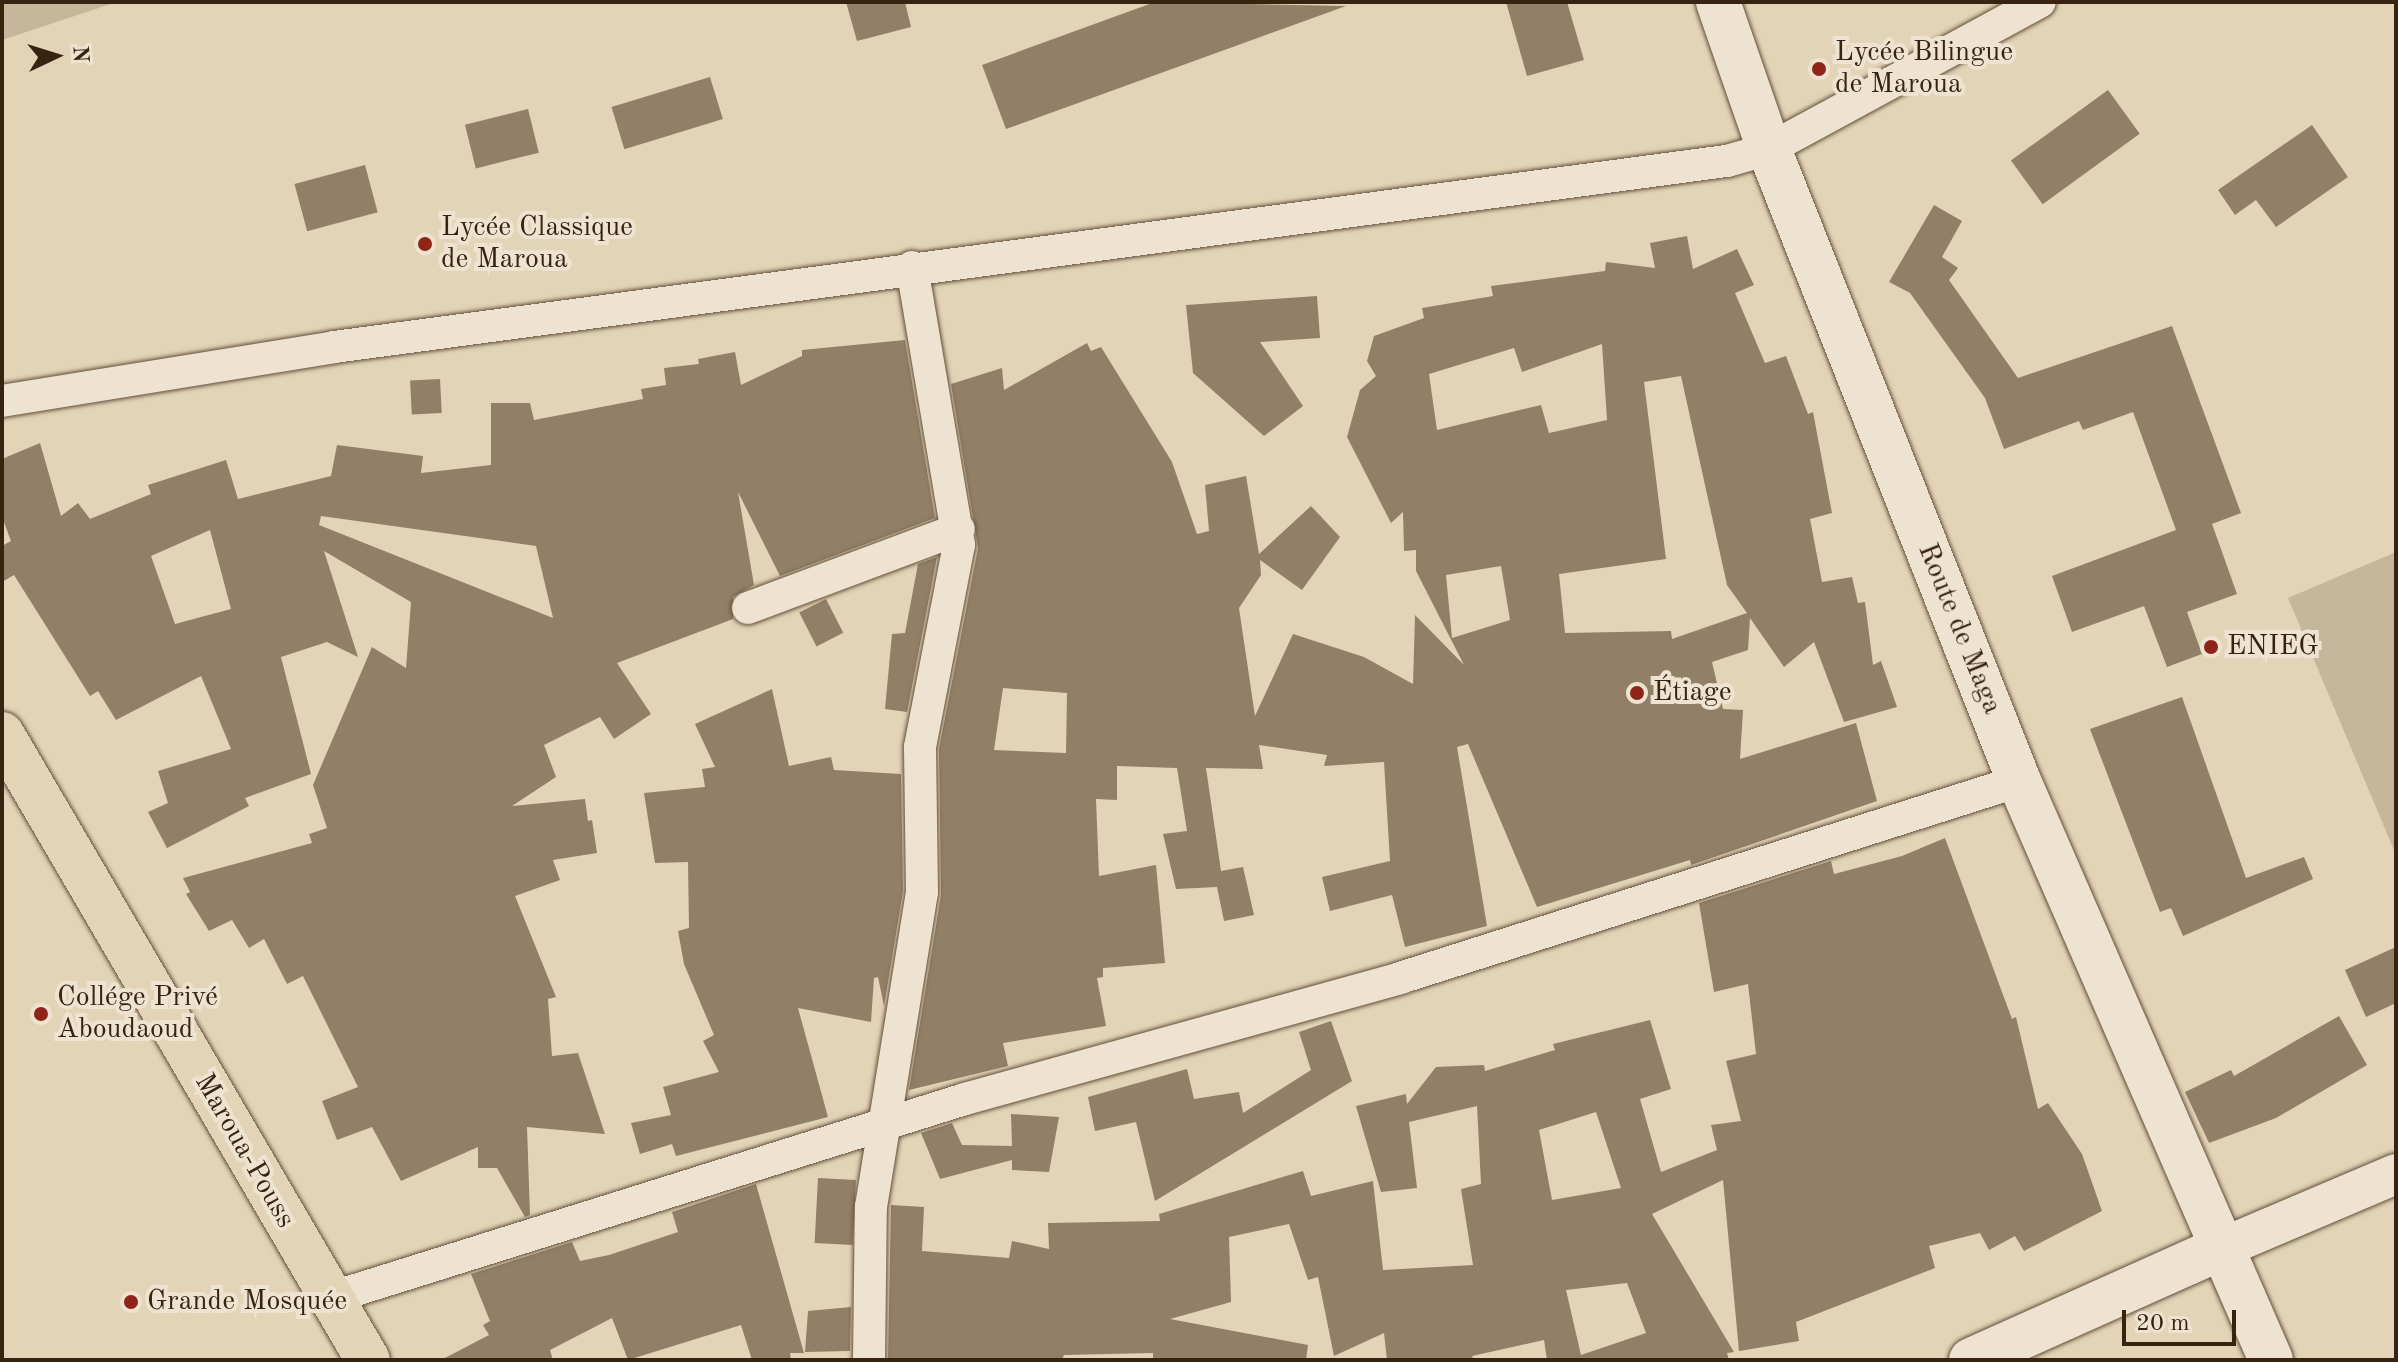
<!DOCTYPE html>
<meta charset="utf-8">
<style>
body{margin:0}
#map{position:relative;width:2398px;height:1362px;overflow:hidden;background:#e3d4b7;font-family:"Old Standard TT",serif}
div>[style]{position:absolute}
.green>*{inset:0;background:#c6b69b}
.building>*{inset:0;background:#917f67;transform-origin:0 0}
.roads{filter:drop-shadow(0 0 2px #634f3a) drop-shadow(0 0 2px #634f3a)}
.minor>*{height:32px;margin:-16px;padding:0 16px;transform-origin:16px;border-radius:16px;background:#ede3d0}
.tertiary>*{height:40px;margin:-20px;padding:0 20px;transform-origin:20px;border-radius:20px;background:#ede3d0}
.secondary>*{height:44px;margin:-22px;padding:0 22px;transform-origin:22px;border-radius:22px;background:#ede3d0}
.primary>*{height:44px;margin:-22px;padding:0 22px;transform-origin:22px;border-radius:22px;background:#e3d4b7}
.dots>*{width:22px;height:22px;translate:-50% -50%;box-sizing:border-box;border:4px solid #ede3d0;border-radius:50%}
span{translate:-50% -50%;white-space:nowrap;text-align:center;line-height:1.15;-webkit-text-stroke:8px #ede3d0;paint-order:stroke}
.poi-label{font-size:28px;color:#382310}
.left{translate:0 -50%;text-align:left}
.street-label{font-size:28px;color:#382310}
.frame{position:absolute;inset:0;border:4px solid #382310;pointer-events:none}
.north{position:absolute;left:16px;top:16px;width:80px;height:80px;-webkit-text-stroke:6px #ede3d0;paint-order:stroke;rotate:86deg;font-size:22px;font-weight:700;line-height:32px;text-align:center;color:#382310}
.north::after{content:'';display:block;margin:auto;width:28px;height:36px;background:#382310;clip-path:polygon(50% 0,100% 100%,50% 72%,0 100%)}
.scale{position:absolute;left:2122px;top:1310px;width:114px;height:36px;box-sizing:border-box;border:4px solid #382310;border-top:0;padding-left:10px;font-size:24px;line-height:28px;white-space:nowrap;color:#382310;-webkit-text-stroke:6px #ede3d0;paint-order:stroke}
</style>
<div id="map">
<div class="green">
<i style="clip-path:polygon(2px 2px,117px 2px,2px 40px)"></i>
<i style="clip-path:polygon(2396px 552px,2396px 855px,2288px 598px)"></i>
</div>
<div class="building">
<i style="clip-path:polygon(846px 2px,905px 2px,911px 27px,857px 41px)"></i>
<i style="clip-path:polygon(1155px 2px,1346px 6px,1006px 129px,982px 65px)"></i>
<i style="clip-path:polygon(1506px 2px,1567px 2px,1584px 60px,1527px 76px)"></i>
<i style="left:710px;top:77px;width:44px;height:103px;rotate:73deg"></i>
<i style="left:2108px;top:90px;width:54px;height:120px;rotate:54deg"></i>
<i style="left:528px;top:109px;width:45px;height:65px;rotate:76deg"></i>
<i style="clip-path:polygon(2312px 125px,2348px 177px,2276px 227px,2256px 200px,2235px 215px,2218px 190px)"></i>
<i style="left:365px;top:165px;width:49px;height:73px;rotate:75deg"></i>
<i style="clip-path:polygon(1934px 205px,1962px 221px,1942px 257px,1958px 268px,1949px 280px,2018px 378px,2172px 326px,2241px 513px,2212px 524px,2237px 594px,2187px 612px,2202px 654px,2167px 667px,2144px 606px,2072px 632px,2052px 576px,2176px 530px,2133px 412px,2083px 430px,2079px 421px,2004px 449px,1985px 398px,1910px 293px,1889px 282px)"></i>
<i style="clip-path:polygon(evenodd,1687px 236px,1693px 269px,1737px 249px,1754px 285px,1735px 293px,1765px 363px,1786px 356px,1808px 414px,1813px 412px,1832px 513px,1810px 519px,1822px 582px,1852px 577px,1858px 603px,1865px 602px,1873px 665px,1881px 661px,1897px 707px,1844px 722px,1814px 642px,1784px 667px,1750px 618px,1748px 650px,1712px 662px,1723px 709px,1743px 710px,1740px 759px,1856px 723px,1877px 801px,1691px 865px,1690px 860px,1537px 907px,1468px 744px,1457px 747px,1487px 926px,1405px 947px,1392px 895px,1330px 911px,1322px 877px,1390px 861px,1384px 762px,1324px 766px,1327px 755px,1259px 745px,1263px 769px,1206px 768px,1221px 871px,1243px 867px,1254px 915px,1224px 921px,1217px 887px,1176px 889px,1163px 834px,1187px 831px,1177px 768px,1117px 766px,1117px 800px,1096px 799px,1099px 876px,1156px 865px,1165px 963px,1103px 968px,1103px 977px,1097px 978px,1106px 1026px,1003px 1043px,1008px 1066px,909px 1090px,941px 895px,939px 749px,978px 548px,951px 384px,1002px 368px,1004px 390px,1087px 343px,1091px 351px,1101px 347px,1172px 462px,1197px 534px,1209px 531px,1205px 485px,1246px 476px,1259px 554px,1311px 506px,1340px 537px,1302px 590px,1260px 560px,1261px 575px,1239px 608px,1255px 716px,1293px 634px,1364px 657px,1413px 684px,1415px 615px,1464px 665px,1416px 571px,1416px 550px,1404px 551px,1403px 512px,1391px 523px,1347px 437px,1360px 390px,1376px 376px,1367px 361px,1374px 336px,1424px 318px,1422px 308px,1493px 296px,1491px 286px,1605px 271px,1606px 262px,1655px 268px,1650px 243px,1687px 236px,1602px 344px,1607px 420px,1549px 433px,1541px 405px,1437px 430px,1429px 374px,1514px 348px,1522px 372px,1602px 344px,1687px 236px,1681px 376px,1727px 585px,1747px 613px,1672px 639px,1671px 631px,1565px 633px,1559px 574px,1666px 559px,1644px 382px,1681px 376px,1687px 236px,1501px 566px,1510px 620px,1452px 638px,1446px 575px,1501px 566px,1687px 236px,1003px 688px,1067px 693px,1066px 753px,994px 750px,1003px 688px)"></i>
<i style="clip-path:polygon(1317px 296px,1320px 338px,1260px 342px,1303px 406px,1264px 436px,1193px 373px,1186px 305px)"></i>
<i style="clip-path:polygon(evenodd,905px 340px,935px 518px,780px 576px,738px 492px,754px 585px,733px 597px,733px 619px,617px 663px,651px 714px,614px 739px,600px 717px,544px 745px,556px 777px,512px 806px,585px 799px,588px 821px,592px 820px,597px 853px,553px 860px,560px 880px,515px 896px,556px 997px,548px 999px,552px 1056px,578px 1053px,605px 1134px,527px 1127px,530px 1215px,525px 1217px,497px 1168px,478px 1168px,478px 1147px,401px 1181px,372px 1127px,337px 1140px,322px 1101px,358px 1087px,303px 976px,287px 984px,264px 939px,249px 948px,232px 920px,209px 931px,186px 894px,190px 892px,183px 878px,312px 843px,309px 834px,327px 828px,313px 785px,372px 647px,406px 668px,411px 602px,324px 551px,358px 657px,327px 642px,281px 657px,311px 774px,245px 798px,249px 806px,167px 848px,148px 812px,168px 803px,158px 771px,231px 749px,201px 676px,116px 720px,98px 691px,90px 696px,14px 575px,2px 582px,2px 546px,11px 541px,2px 517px,2px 459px,40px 443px,61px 516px,78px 503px,90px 519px,151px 494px,148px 485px,226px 460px,238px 499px,331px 476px,337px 445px,423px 456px,421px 473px,491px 465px,491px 403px,530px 403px,534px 420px,643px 399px,641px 389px,666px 385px,664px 368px,699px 364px,698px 359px,735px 352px,741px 385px,802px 356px,802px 350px,905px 340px,321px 516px,536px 546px,553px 618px,319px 525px,321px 516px,905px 340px,210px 530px,231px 609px,175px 624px,151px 556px,210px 530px)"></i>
<i style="left:440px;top:379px;width:34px;height:30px;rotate:87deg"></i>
<i style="clip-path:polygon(937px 557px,907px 712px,885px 709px,892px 634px,905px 633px,918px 564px)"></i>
<i style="left:826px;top:599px;width:38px;height:30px;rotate:63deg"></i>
<i style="clip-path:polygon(772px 689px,789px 766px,831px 757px,834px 770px,901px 774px,903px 891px,884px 1006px,878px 977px,874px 978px,871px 1022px,798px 1008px,828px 1117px,676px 1156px,672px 1144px,640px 1154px,631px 1123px,671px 1115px,663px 1087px,719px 1072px,703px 1041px,714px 1035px,684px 964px,678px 931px,689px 928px,688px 862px,655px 863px,644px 793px,705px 787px,702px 769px,715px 767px,695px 724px)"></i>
<i style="clip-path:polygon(2182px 697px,2246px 878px,2304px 857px,2313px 879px,2183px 936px,2171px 908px,2160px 912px,2090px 729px)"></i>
<i style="clip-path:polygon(evenodd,1945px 838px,2012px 1019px,2016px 1017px,2038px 1109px,2048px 1103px,2082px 1154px,2102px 1211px,2024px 1251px,2015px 1236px,1989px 1250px,1980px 1233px,1929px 1246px,1935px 1268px,1796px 1322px,1799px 1341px,1739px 1351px,1723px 1180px,1652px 1214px,1734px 1352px,1727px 1353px,1729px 1360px,1547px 1360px,1544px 1340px,1472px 1356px,1474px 1360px,1387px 1360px,1384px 1333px,1334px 1356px,1318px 1277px,1308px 1280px,1289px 1224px,1229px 1237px,1231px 1302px,1170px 1319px,1308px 1345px,1306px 1360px,1153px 1360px,1153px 1353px,1064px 1355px,1062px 1360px,888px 1360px,891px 1205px,924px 1207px,922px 1251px,1009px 1258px,1012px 1241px,1049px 1249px,1048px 1223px,1160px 1221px,1159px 1214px,1303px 1171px,1311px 1196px,1373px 1181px,1383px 1270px,1473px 1265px,1461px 1189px,1481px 1184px,1477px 1106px,1409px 1122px,1417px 1188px,1381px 1192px,1356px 1106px,1406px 1094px,1407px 1104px,1436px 1067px,1484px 1065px,1485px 1071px,1555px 1050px,1553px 1044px,1650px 1020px,1671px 1089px,1640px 1099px,1661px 1172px,1717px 1150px,1711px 1125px,1741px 1121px,1726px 1061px,1756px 1054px,1748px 984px,1714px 992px,1699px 903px,1831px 861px,1834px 874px,1902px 856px,1945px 838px,1596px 1112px,1621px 1188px,1552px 1200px,1539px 1130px,1596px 1112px,1945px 838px,1627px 1283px,1646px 1333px,1581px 1355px,1566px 1290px,1627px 1283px)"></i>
<i style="clip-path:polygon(2396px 947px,2396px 1003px,2366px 1017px,2345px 970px)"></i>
<i style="clip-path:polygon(2339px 1016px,2367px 1065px,2276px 1118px,2209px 1143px,2185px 1092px,2231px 1070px,2234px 1076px)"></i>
<i style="clip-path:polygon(1331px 1021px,1352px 1081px,1155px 1201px,1136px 1122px,1095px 1131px,1088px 1097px,1187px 1069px,1194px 1099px,1239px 1092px,1243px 1113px,1311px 1070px,1299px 1032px)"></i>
<i style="clip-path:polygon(1011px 1114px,1059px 1117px,1049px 1172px,1012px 1170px,1012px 1160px,940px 1179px,921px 1133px,952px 1123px,962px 1145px,1012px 1146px)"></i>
<i style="left:818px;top:1178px;width:38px;height:65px;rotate:3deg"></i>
<i style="clip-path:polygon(756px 1184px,804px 1353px,790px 1353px,791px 1360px,752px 1360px,741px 1325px,628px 1360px,612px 1318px,550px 1350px,553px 1360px,441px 1360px,489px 1335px,483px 1325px,490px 1321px,471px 1274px,572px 1242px,580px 1261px,609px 1255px,678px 1232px,672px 1212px)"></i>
<i style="clip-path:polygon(851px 1307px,850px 1351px,805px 1352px,808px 1311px)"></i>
</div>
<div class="roads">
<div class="minor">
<i style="left:2px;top:401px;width:336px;rotate:-9.2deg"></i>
<i style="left:334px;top:347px;width:1405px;rotate:-7.61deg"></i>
<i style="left:1727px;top:161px;width:44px;rotate:-15.9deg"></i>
<i style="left:1769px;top:149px;width:308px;rotate:-28.5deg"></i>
<i style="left:748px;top:608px;width:225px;rotate:-20.5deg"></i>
<i style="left:330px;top:1298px;width:665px;rotate:-17.4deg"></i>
<i style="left:965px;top:1099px;width:452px;rotate:-15.5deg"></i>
<i style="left:1400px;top:978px;width:650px;rotate:-17.65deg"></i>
<i style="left:869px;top:1360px;width:153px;rotate:-89.3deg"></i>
<i style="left:871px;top:1207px;width:319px;rotate:-80.8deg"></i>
<i style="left:922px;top:892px;width:145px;rotate:-90.8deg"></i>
<i style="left:920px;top:747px;width:206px;rotate:-79.1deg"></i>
<i style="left:959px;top:545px;width:282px;rotate:-99.6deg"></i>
</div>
<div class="tertiary">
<i style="left:2224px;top:1247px;width:187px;rotate:-23deg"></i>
</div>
<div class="secondary">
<i style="left:1718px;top:2px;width:156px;rotate:70.9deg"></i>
<i style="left:1769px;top:149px;width:680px;rotate:68.42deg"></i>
<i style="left:2019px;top:781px;width:631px;rotate:66.48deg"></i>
<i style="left:1971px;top:1360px;width:277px;rotate:-24.1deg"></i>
</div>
<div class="primary">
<i style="left:2px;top:734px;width:725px;rotate:59.69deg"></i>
</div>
</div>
<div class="dots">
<i style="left:1819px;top:69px;background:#8f2418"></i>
<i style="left:425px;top:244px;background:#8f2418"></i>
<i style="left:2211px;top:647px;background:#8f2418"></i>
<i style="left:1637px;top:693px;background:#8f2418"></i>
<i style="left:41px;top:1014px;background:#8f2418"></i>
<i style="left:131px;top:1302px;background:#8f2418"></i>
</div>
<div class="poi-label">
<span class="left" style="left:1835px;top:69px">Lycée Bilingue<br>de Maroua</span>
<span class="left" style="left:441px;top:244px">Lycée Classique<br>de Maroua</span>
<span class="left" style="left:2227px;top:647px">ENIEG</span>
<span class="left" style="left:1653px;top:693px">Étiage</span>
<span class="left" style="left:57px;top:1014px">Collége Privé<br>Aboudaoud</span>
<span class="left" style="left:147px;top:1302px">Grande Mosquée</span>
</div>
<div class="street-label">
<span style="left:1959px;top:629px;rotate:68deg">Route de Maga</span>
<span style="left:244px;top:1151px;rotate:60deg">Maroua-Pouss</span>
</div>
<div class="frame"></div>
<div class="north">N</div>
<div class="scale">20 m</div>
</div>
